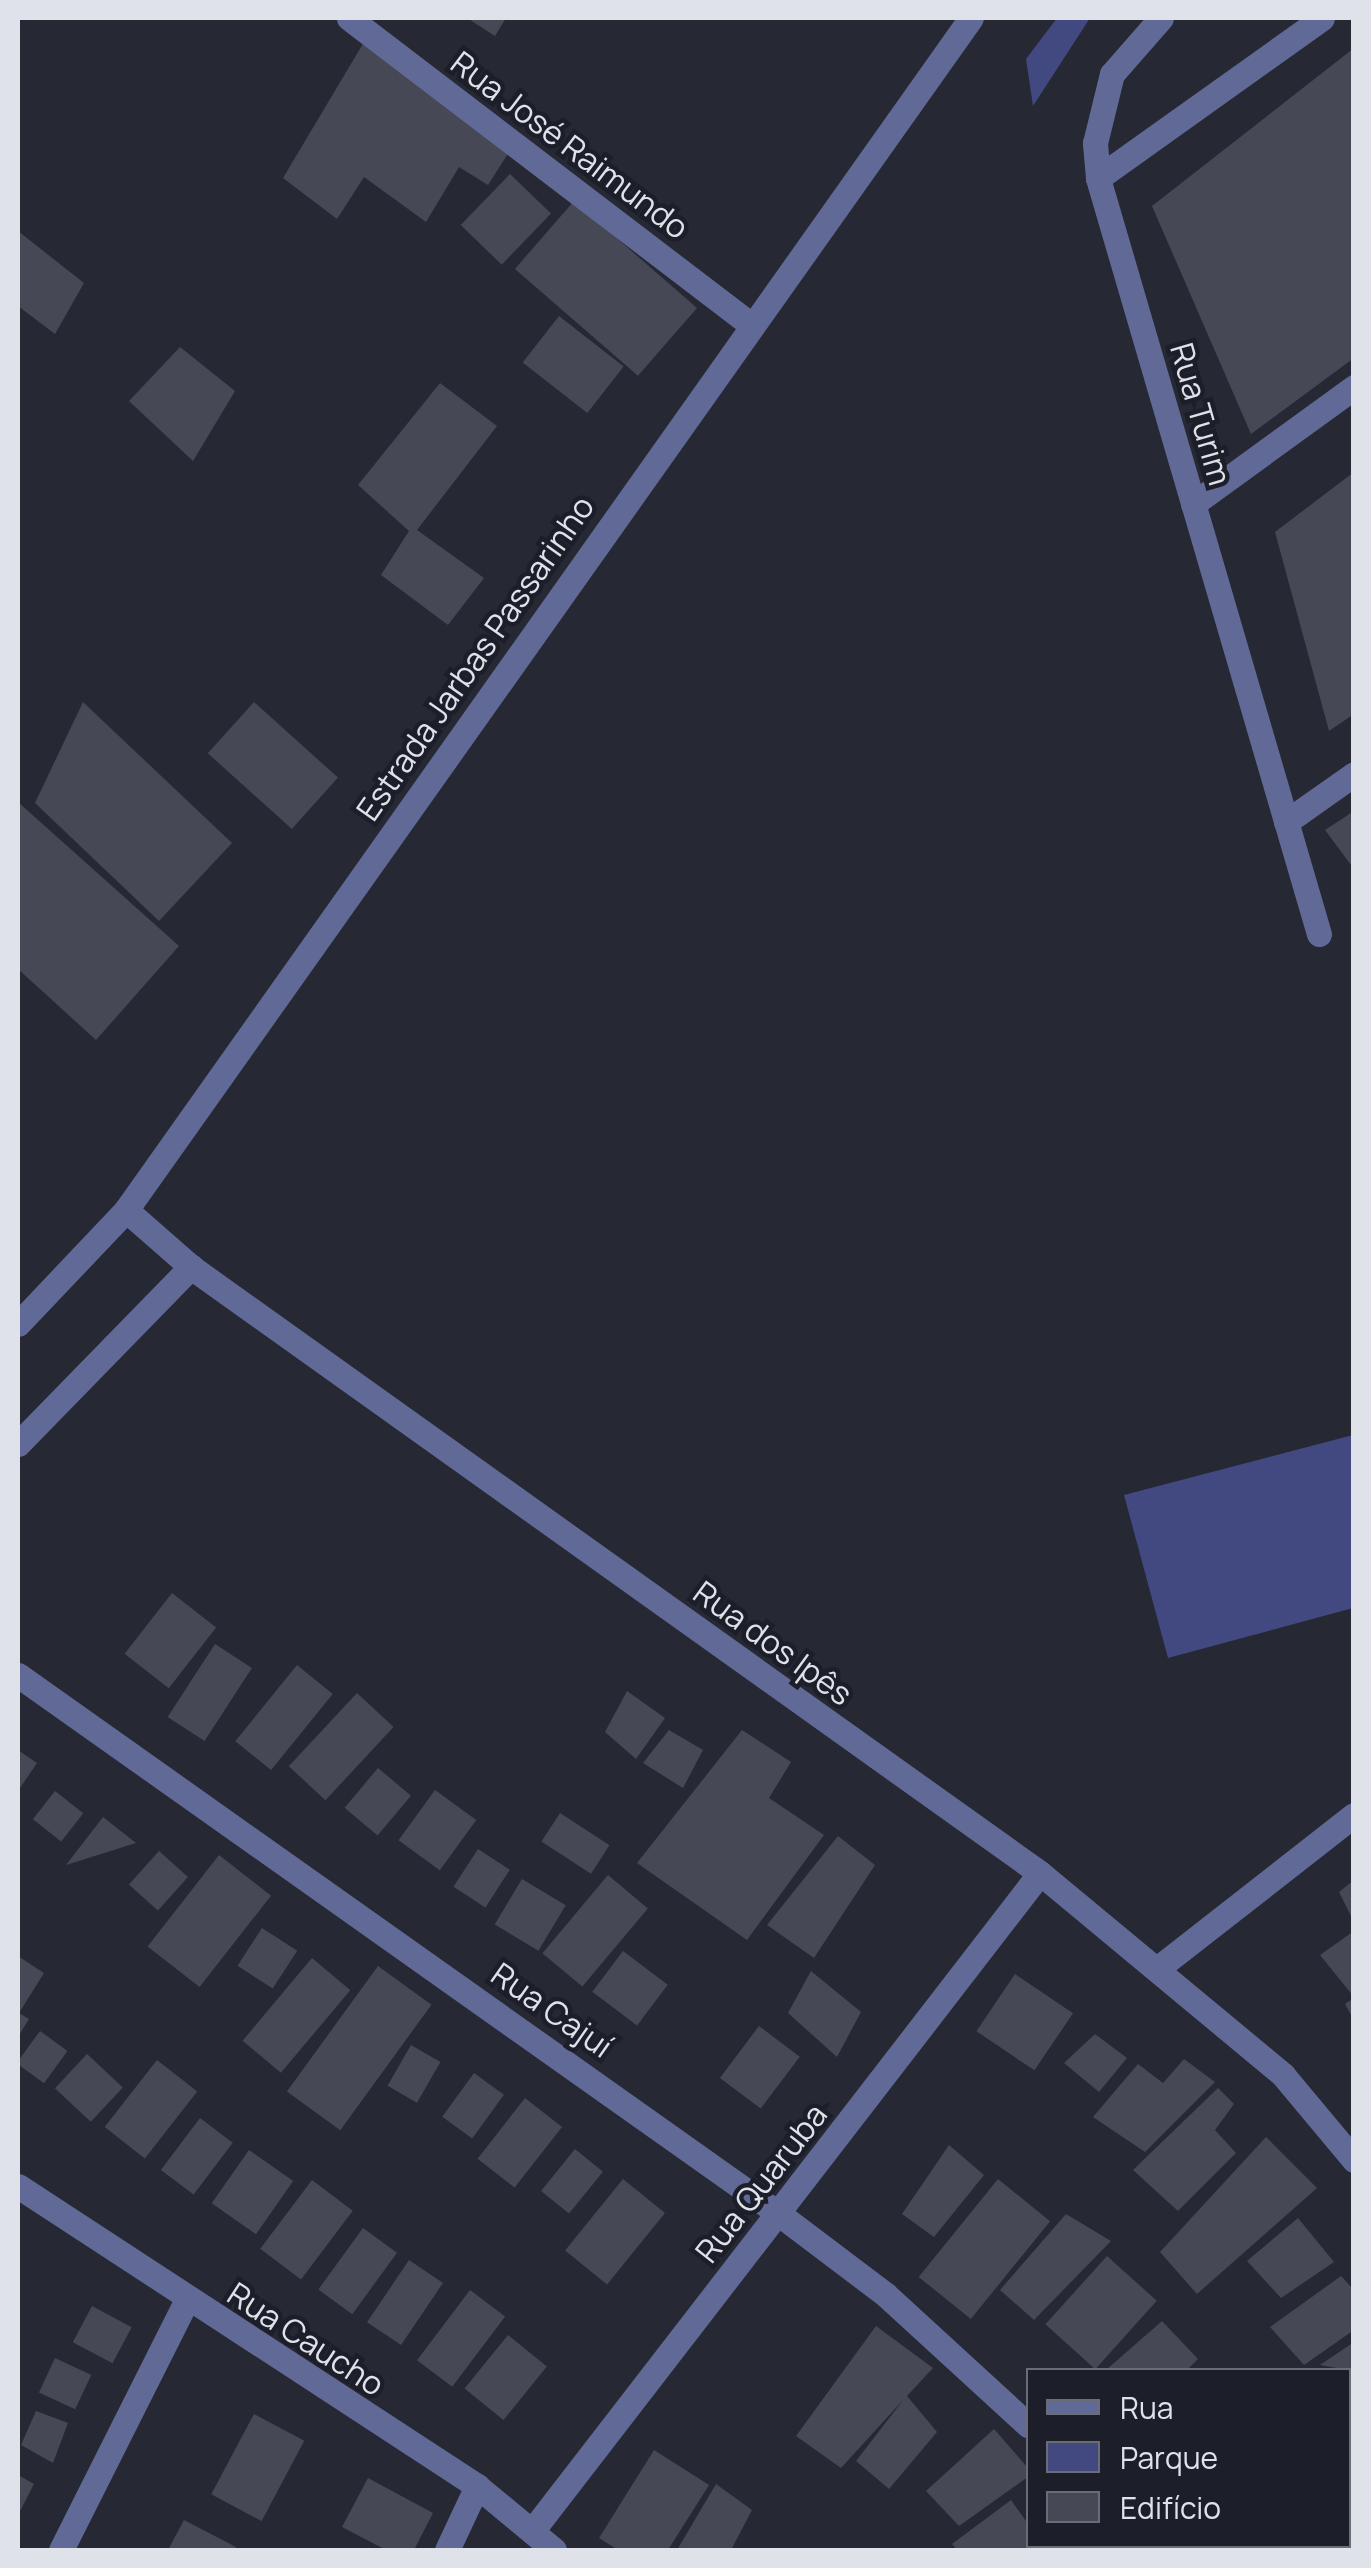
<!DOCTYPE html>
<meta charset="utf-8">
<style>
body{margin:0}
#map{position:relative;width:1371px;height:2568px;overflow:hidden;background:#262833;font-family:Manrope,sans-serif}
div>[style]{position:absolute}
.green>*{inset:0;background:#414980}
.building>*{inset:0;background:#464955;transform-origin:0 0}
.minor>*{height:25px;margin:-12.5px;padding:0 12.5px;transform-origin:12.5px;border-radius:12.5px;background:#616a97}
span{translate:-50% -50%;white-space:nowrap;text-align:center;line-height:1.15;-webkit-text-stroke:9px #1c1e29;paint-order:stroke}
.street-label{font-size:32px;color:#e0e2e9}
.frame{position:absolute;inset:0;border:20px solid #e0e2e9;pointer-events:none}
.legend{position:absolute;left:1026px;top:2368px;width:325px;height:180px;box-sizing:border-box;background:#1c1e29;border:2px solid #6a6c76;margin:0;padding:12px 18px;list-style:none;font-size:30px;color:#e0e2e9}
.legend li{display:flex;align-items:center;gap:20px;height:50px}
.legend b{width:50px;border:2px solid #6a6c76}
</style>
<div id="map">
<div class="green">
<i style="clip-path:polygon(1057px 18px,1090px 18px,1033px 106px,1026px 59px)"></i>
<i style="clip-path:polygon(1353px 1435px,1353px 1608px,1168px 1658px,1124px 1495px)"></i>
</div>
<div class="building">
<i style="clip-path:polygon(467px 18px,506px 18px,495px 36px)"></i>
<i style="clip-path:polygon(364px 42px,511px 149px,488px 185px,459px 167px,426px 222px,364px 177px,337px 219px,283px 178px)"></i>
<i style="clip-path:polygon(1354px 48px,1354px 358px,1251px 434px,1152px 206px)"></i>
<i style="left:510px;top:174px;width:57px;height:71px;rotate:44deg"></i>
<i style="left:574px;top:201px;width:163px;height:90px;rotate:41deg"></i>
<i style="clip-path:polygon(18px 231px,84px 283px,55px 334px,18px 306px)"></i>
<i style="left:559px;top:316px;width:82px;height:59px;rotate:38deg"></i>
<i style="clip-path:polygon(180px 347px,235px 391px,193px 461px,129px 401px)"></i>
<i style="clip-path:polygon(440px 383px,497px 426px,417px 530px,484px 578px,448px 625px,381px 575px,409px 531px,358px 485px)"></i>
<i style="clip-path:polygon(1354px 472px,1354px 714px,1329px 731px,1275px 532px)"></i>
<i style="clip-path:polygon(83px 702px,232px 843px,159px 921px,35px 803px)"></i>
<i style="left:254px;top:702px;width:113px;height:69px;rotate:42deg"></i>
<i style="clip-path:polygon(18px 802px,179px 946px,96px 1040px,18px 969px)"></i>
<i style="clip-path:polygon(1354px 811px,1354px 869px,1325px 830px)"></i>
<i style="left:172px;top:1593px;width:56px;height:77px;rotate:38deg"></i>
<i style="left:215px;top:1644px;width:44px;height:87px;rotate:33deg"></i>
<i style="left:297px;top:1665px;width:46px;height:98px;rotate:39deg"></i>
<i style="clip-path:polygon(627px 1691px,665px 1718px,636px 1759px,605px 1732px)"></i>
<i style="left:357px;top:1693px;width:50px;height:100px;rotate:43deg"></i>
<i style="clip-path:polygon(669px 1730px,703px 1750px,683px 1788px,643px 1763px)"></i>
<i style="clip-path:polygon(742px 1730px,791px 1762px,769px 1798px,824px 1835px,747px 1940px,637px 1863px)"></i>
<i style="clip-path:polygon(18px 1750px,37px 1763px,18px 1791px)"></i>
<i style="left:378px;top:1768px;width:43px;height:52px;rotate:40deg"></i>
<i style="left:435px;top:1790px;width:51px;height:62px;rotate:36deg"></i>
<i style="left:55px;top:1791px;width:36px;height:36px;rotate:38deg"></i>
<i style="left:560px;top:1813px;width:59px;height:34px;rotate:33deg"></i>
<i style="clip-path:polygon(103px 1817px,136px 1843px,66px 1865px)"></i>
<i style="clip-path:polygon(838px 1836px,875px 1865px,814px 1958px,767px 1925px)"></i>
<i style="left:478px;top:1849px;width:38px;height:45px;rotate:33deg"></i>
<i style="left:159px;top:1851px;width:39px;height:45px;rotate:42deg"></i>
<i style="left:219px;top:1855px;width:66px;height:116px;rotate:38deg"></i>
<i style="left:608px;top:1875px;width:52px;height:102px;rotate:40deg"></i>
<i style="left:522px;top:1879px;width:51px;height:53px;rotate:31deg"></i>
<i style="clip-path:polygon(1354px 1880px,1354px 1922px,1339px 1892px)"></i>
<i style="left:262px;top:1928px;width:42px;height:45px;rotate:33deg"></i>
<i style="clip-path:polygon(1354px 1931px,1354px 1997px,1320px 1955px)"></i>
<i style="left:623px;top:1951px;width:56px;height:51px;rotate:37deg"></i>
<i style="clip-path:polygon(18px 1956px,44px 1973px,19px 2013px,29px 2019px,18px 2037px)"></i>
<i style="left:312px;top:1958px;width:50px;height:108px;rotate:40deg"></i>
<i style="left:378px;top:1966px;width:66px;height:155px;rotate:36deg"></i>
<i style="clip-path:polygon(811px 1971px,861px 2012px,837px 2057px,788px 2013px)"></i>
<i style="left:1015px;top:1974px;width:70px;height:69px;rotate:34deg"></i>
<i style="clip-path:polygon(1354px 1998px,1354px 2020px,1345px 2004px)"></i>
<i style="left:759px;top:2026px;width:51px;height:65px;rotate:37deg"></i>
<i style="left:40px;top:2031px;width:34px;height:40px;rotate:36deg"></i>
<i style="clip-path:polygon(1095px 2034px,1127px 2058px,1099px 2092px,1064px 2063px)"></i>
<i style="left:411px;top:2045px;width:34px;height:47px;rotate:30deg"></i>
<i style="left:87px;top:2054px;width:49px;height:47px;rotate:43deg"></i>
<i style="clip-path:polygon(1184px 2059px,1215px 2082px,1145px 2152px,1093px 2117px,1138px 2064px,1163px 2083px)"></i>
<i style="left:157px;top:2060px;width:51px;height:85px;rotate:38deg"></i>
<i style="left:474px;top:2073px;width:37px;height:54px;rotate:36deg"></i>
<i style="clip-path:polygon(1218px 2088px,1234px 2104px,1215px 2130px,1236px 2153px,1178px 2211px,1133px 2170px)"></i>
<i style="left:525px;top:2098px;width:47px;height:77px;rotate:38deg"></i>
<i style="left:200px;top:2118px;width:41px;height:65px;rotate:37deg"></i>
<i style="clip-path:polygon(1266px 2137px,1317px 2188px,1197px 2294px,1160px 2252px)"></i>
<i style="clip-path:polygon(949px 2145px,984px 2175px,934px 2237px,902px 2214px)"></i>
<i style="left:575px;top:2149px;width:36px;height:54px;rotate:39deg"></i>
<i style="left:249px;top:2150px;width:54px;height:65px;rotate:35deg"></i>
<i style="left:623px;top:2179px;width:54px;height:92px;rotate:39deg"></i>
<i style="left:998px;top:2179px;width:67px;height:126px;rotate:39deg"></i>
<i style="left:312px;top:2180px;width:51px;height:86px;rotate:37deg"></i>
<i style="clip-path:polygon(1066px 2214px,1111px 2241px,1034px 2320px,1000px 2290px)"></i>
<i style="clip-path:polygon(1298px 2218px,1334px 2262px,1281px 2298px,1247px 2261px)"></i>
<i style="left:363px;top:2228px;width:42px;height:76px;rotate:36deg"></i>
<i style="left:1107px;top:2256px;width:67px;height:92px;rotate:42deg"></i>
<i style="left:409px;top:2260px;width:41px;height:75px;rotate:34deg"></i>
<i style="clip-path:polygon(1341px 2276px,1354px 2290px,1354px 2330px,1304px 2365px,1270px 2327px)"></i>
<i style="left:470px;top:2290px;width:44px;height:88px;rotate:37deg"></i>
<i style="left:92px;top:2306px;width:45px;height:41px;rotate:28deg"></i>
<i style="clip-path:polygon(1162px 2321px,1198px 2359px,1187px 2370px,1106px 2370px)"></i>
<i style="clip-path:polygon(876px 2326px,933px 2368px,907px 2396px,937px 2432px,889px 2489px,856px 2461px,904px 2399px,841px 2468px,796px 2436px)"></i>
<i style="left:508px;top:2335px;width:50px;height:69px;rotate:39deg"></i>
<i style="clip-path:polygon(1354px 2342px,1354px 2406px,1348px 2370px,1320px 2365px)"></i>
<i style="left:55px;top:2358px;width:40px;height:38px;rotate:25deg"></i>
<i style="clip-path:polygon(36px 2411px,68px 2423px,53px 2463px,21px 2445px)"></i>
<i style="left:254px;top:2414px;width:57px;height:91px;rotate:28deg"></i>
<i style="clip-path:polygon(994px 2429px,1028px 2468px,1028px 2477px,959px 2526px,926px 2491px)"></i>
<i style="clip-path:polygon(654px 2450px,709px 2485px,668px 2550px,618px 2550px,599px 2538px)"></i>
<i style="clip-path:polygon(18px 2475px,34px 2484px,18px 2515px)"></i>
<i style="clip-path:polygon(368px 2478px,433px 2513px,414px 2550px,386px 2550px,342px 2527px)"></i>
<i style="clip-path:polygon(716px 2484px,752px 2510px,731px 2550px,677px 2550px)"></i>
<i style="clip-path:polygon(1011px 2500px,1028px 2524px,1028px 2546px,1048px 2550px,957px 2550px,952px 2544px)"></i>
<i style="clip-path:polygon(184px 2520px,236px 2547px,235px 2550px,168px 2550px)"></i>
<i style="clip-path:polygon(1227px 2546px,1261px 2546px,1253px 2550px)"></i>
</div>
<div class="minor">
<i style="left:349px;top:18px;width:504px;rotate:37.35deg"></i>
<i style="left:1098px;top:178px;width:35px;rotate:-95deg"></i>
<i style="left:1095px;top:143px;width:71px;rotate:-76.2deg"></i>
<i style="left:1112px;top:74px;width:74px;rotate:-48.8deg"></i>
<i style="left:1193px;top:504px;width:199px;rotate:-36deg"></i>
<i style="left:1286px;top:822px;width:83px;rotate:-35.2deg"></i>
<i style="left:1319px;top:934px;width:788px;rotate:-106.3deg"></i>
<i style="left:1098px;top:178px;width:275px;rotate:-35.5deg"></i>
<i style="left:126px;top:1210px;width:86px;rotate:41.2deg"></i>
<i style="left:191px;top:1267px;width:1043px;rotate:35.52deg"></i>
<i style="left:1040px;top:1873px;width:316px;rotate:39.7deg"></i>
<i style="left:1283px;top:2075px;width:111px;rotate:50.1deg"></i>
<i style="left:18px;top:1324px;width:157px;rotate:-46.5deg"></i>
<i style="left:126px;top:1210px;width:1461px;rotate:-54.67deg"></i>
<i style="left:18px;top:1444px;width:248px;rotate:-45.7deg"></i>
<i style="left:18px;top:1675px;width:933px;rotate:35.31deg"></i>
<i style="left:779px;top:2214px;width:134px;rotate:37.1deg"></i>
<i style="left:886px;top:2295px;width:193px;rotate:42.5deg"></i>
<i style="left:1158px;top:1968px;width:249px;rotate:-38deg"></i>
<i style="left:18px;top:2186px;width:548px;rotate:33.17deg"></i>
<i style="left:477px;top:2486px;width:100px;rotate:39.7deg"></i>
<i style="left:532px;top:2531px;width:831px;rotate:-52.33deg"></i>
<i style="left:1137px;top:2546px;width:6px;rotate:45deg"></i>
<i style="left:61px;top:2550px;width:280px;rotate:-63.3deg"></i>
<i style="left:447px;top:2550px;width:71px;rotate:-64.9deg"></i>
</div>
<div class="street-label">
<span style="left:570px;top:145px;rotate:37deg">Rua José Raimundo</span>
<span style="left:1201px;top:414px;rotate:74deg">Rua Turim</span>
<span style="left:475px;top:658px;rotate:-55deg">Estrada Jarbas Passarinho</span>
<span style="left:773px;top:1643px;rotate:36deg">Rua dos Ipês</span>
<span style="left:552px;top:2010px;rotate:35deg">Rua Cajuí</span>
<span style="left:761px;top:2183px;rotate:-52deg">Rua Quaruba</span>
<span style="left:306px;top:2339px;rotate:33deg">Rua Caucho</span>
</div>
<div class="frame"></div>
<ul class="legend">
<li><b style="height:12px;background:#616a97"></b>Rua</li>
<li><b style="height:28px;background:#414980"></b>Parque</li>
<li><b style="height:28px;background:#464955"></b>Edifício</li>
</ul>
</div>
